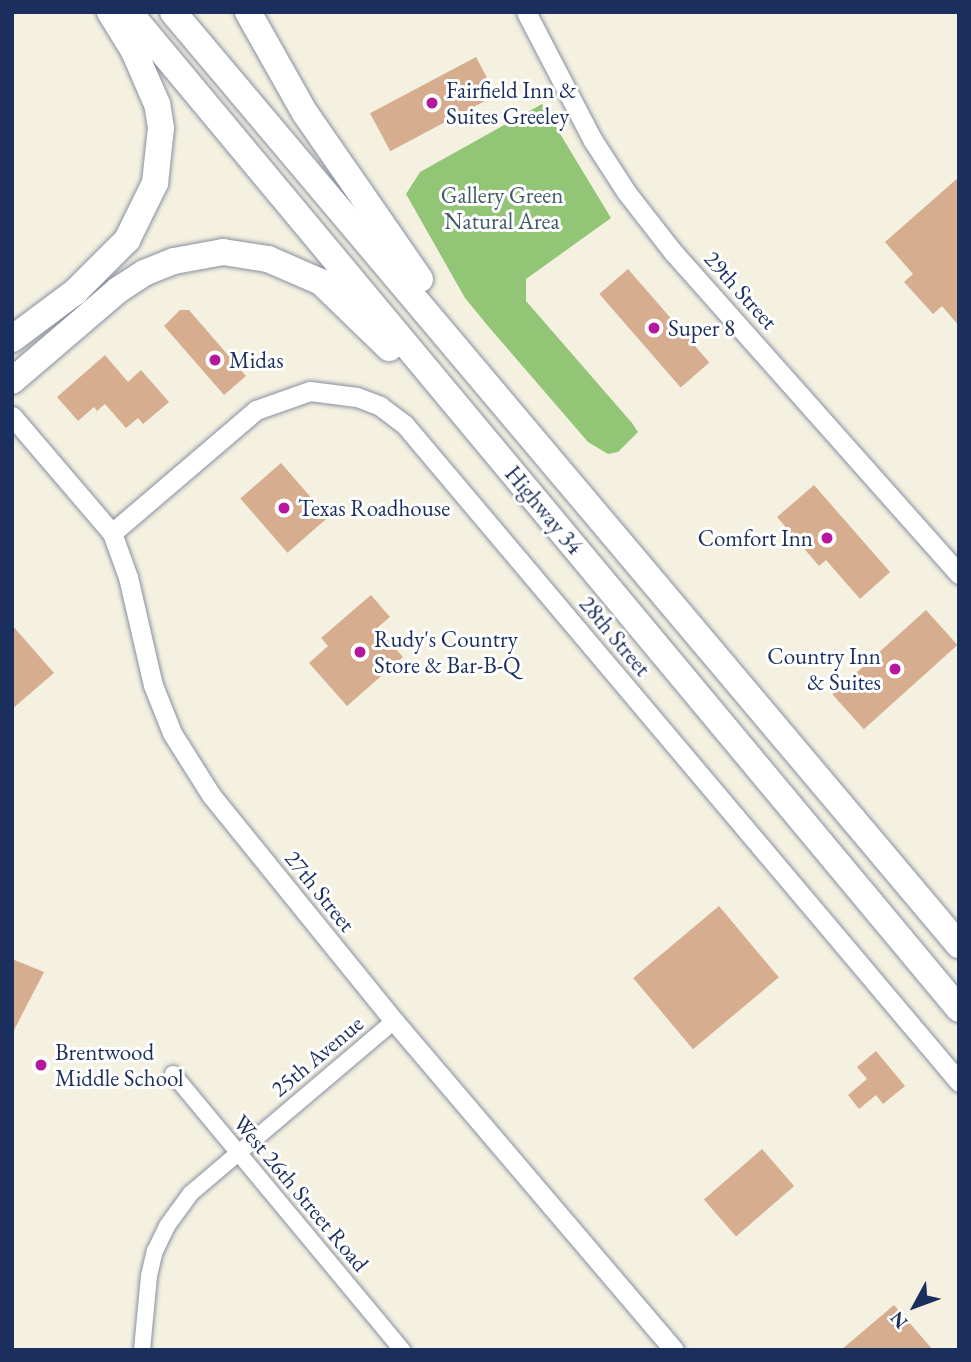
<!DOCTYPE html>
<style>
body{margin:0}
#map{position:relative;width:971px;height:1362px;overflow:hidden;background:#f4f1e1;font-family:"EB Garamond",serif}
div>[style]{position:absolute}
.green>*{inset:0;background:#92c575}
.building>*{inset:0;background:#d6ad8f;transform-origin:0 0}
.roads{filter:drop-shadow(0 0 2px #8890a0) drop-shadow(0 0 2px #8890a0)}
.minor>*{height:16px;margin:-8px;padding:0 8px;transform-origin:8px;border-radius:8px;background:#fff}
.tertiary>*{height:19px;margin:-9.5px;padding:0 9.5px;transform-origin:9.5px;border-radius:9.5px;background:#fff}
.trunk>*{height:26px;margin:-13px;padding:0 13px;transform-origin:13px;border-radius:13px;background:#fff}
.dots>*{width:19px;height:19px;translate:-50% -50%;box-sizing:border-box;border:4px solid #fff;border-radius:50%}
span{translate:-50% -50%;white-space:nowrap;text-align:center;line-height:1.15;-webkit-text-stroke:6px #fff;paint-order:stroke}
.poi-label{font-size:23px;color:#1b2f5e}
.left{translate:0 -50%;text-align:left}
.right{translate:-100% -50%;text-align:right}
.park-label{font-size:23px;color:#3f5c65}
.street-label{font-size:23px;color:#1b2f5e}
.frame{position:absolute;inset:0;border:14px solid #1b2f5e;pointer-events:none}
.north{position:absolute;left:880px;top:1271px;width:70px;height:70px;-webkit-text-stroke:5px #fff;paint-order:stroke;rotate:229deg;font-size:19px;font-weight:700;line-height:28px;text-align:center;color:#1b2f5e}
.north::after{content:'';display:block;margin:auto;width:24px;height:32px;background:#1b2f5e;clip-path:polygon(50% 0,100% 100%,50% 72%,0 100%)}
</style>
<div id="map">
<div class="green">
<i style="clip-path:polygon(542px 104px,611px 218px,526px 279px,526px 301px,632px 423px,638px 432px,618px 452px,608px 454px,588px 442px,488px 326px,465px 298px,406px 194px,420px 172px)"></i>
</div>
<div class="building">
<i style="left:476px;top:57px;width:43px;height:120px;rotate:62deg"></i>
<i style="clip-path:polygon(959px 177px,959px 326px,942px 306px,933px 314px,904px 282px,913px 274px,885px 242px)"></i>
<i style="left:628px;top:269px;width:124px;height:38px;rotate:49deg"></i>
<i style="clip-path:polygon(180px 310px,189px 310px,246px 376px,224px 395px,164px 326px)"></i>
<i style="clip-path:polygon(105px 355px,128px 382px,141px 370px,169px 402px,143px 424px,138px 418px,126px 428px,105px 404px,97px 411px,94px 407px,78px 421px,57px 397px)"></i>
<i style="left:281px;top:463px;width:72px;height:54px;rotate:49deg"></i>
<i style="clip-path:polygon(814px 485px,890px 572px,860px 599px,826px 560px,819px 566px,777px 517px)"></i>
<i style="clip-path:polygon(371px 595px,390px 617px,377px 628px,403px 657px,347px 706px,309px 663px,328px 646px,321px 638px)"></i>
<i style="left:926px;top:610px;width:47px;height:126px;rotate:48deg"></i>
<i style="clip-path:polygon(12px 625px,54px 673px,12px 709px)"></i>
<i style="left:719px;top:906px;width:93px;height:112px;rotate:50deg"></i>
<i style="clip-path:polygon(12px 959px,44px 972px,12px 1034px)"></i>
<i style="clip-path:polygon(876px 1051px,905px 1086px,883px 1104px,876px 1095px,859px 1109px,848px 1095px,867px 1079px,857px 1067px)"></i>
<i style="left:762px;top:1149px;width:49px;height:77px;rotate:49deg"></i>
<i style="clip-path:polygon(894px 1305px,933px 1350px,841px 1350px)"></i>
</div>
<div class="roads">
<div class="minor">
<i style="left:173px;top:1074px;width:359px;rotate:50.3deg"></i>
<i style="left:142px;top:1350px;width:74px;rotate:-84.6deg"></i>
<i style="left:149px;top:1276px;width:26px;rotate:-77deg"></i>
<i style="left:155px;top:1251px;width:28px;rotate:-64deg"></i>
<i style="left:167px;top:1226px;width:39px;rotate:-54deg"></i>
<i style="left:190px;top:1194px;width:267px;rotate:-40.3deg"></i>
</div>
<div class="tertiary">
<i style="left:526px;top:12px;width:143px;rotate:62.5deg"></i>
<i style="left:592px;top:139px;width:64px;rotate:57.1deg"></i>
<i style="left:627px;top:193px;width:75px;rotate:52.1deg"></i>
<i style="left:673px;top:252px;width:431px;rotate:48.4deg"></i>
<i style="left:12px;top:416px;width:154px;rotate:49.5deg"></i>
<i style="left:112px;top:533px;width:47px;rotate:70deg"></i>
<i style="left:128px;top:577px;width:111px;rotate:77deg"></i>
<i style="left:153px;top:685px;width:52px;rotate:68.4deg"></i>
<i style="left:172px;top:733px;width:73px;rotate:57.8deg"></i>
<i style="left:211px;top:795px;width:291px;rotate:51deg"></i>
<i style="left:394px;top:1021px;width:432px;rotate:49.6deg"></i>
<i style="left:112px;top:533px;width:189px;rotate:-40.5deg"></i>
<i style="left:256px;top:410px;width:57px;rotate:-19.4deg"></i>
<i style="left:310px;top:391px;width:47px;rotate:7.3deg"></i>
<i style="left:357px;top:397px;width:25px;rotate:21deg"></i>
<i style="left:380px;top:406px;width:31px;rotate:37deg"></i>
<i style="left:405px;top:425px;width:859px;rotate:49.86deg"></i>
</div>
<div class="trunk">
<i style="left:129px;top:12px;width:1297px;rotate:50.22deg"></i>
<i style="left:173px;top:12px;width:1220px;rotate:49.89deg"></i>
<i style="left:248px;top:12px;width:116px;rotate:60.6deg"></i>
<i style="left:305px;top:113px;width:202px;rotate:55.3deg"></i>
<i style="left:12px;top:339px;width:79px;rotate:-36.7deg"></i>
<i style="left:75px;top:292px;width:74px;rotate:-45deg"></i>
<i style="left:127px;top:240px;width:64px;rotate:-63.8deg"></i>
<i style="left:155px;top:183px;width:55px;rotate:-83.8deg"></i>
<i style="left:161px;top:128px;width:24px;rotate:-99deg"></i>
<i style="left:157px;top:104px;width:58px;rotate:-113.5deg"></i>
<i style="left:134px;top:51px;width:46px;rotate:-121.6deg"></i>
<i style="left:12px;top:381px;width:140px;rotate:-40.6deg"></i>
<i style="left:118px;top:290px;width:31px;rotate:-33deg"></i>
<i style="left:144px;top:273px;width:32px;rotate:-22deg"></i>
<i style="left:174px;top:261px;width:50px;rotate:-10.4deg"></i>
<i style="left:223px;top:252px;width:46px;rotate:8.8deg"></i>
<i style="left:268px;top:259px;width:58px;rotate:23.5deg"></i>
<i style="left:321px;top:282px;width:95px;rotate:44.1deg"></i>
</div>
</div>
<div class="dots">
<i style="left:432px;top:103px;background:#b5179e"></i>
<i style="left:654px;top:328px;background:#b5179e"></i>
<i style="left:215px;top:360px;background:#b5179e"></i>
<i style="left:284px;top:508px;background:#b5179e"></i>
<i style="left:827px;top:538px;background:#b5179e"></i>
<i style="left:360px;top:652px;background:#b5179e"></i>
<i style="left:895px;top:669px;background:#b5179e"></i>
<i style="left:41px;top:1065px;background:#b5179e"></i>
</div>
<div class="poi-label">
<span class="left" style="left:446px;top:103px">Fairfield Inn &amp;<br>Suites Greeley</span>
<span class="left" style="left:668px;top:328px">Super 8</span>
<span class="left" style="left:229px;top:360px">Midas</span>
<span class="left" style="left:298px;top:508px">Texas Roadhouse</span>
<span class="right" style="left:813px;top:538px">Comfort Inn</span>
<span class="left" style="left:374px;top:652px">Rudy's Country<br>Store &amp; Bar-B-Q</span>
<span class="right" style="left:881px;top:669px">Country Inn<br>&amp; Suites</span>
<span class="left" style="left:55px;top:1065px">Brentwood<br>Middle School</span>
</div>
<div class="park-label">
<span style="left:502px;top:208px">Gallery Green<br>Natural Area</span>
</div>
<div class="street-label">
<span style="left:741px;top:290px;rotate:48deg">29th Street</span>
<span style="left:544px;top:510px;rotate:50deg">Highway 34</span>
<span style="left:615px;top:636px;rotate:50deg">28th Street</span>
<span style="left:320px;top:891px;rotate:51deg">27th Street</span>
<span style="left:317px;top:1056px;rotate:-40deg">25th Avenue</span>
<span style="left:301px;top:1193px;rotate:50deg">West 26th Street Road</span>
</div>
<div class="frame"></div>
<div class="north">N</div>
</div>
